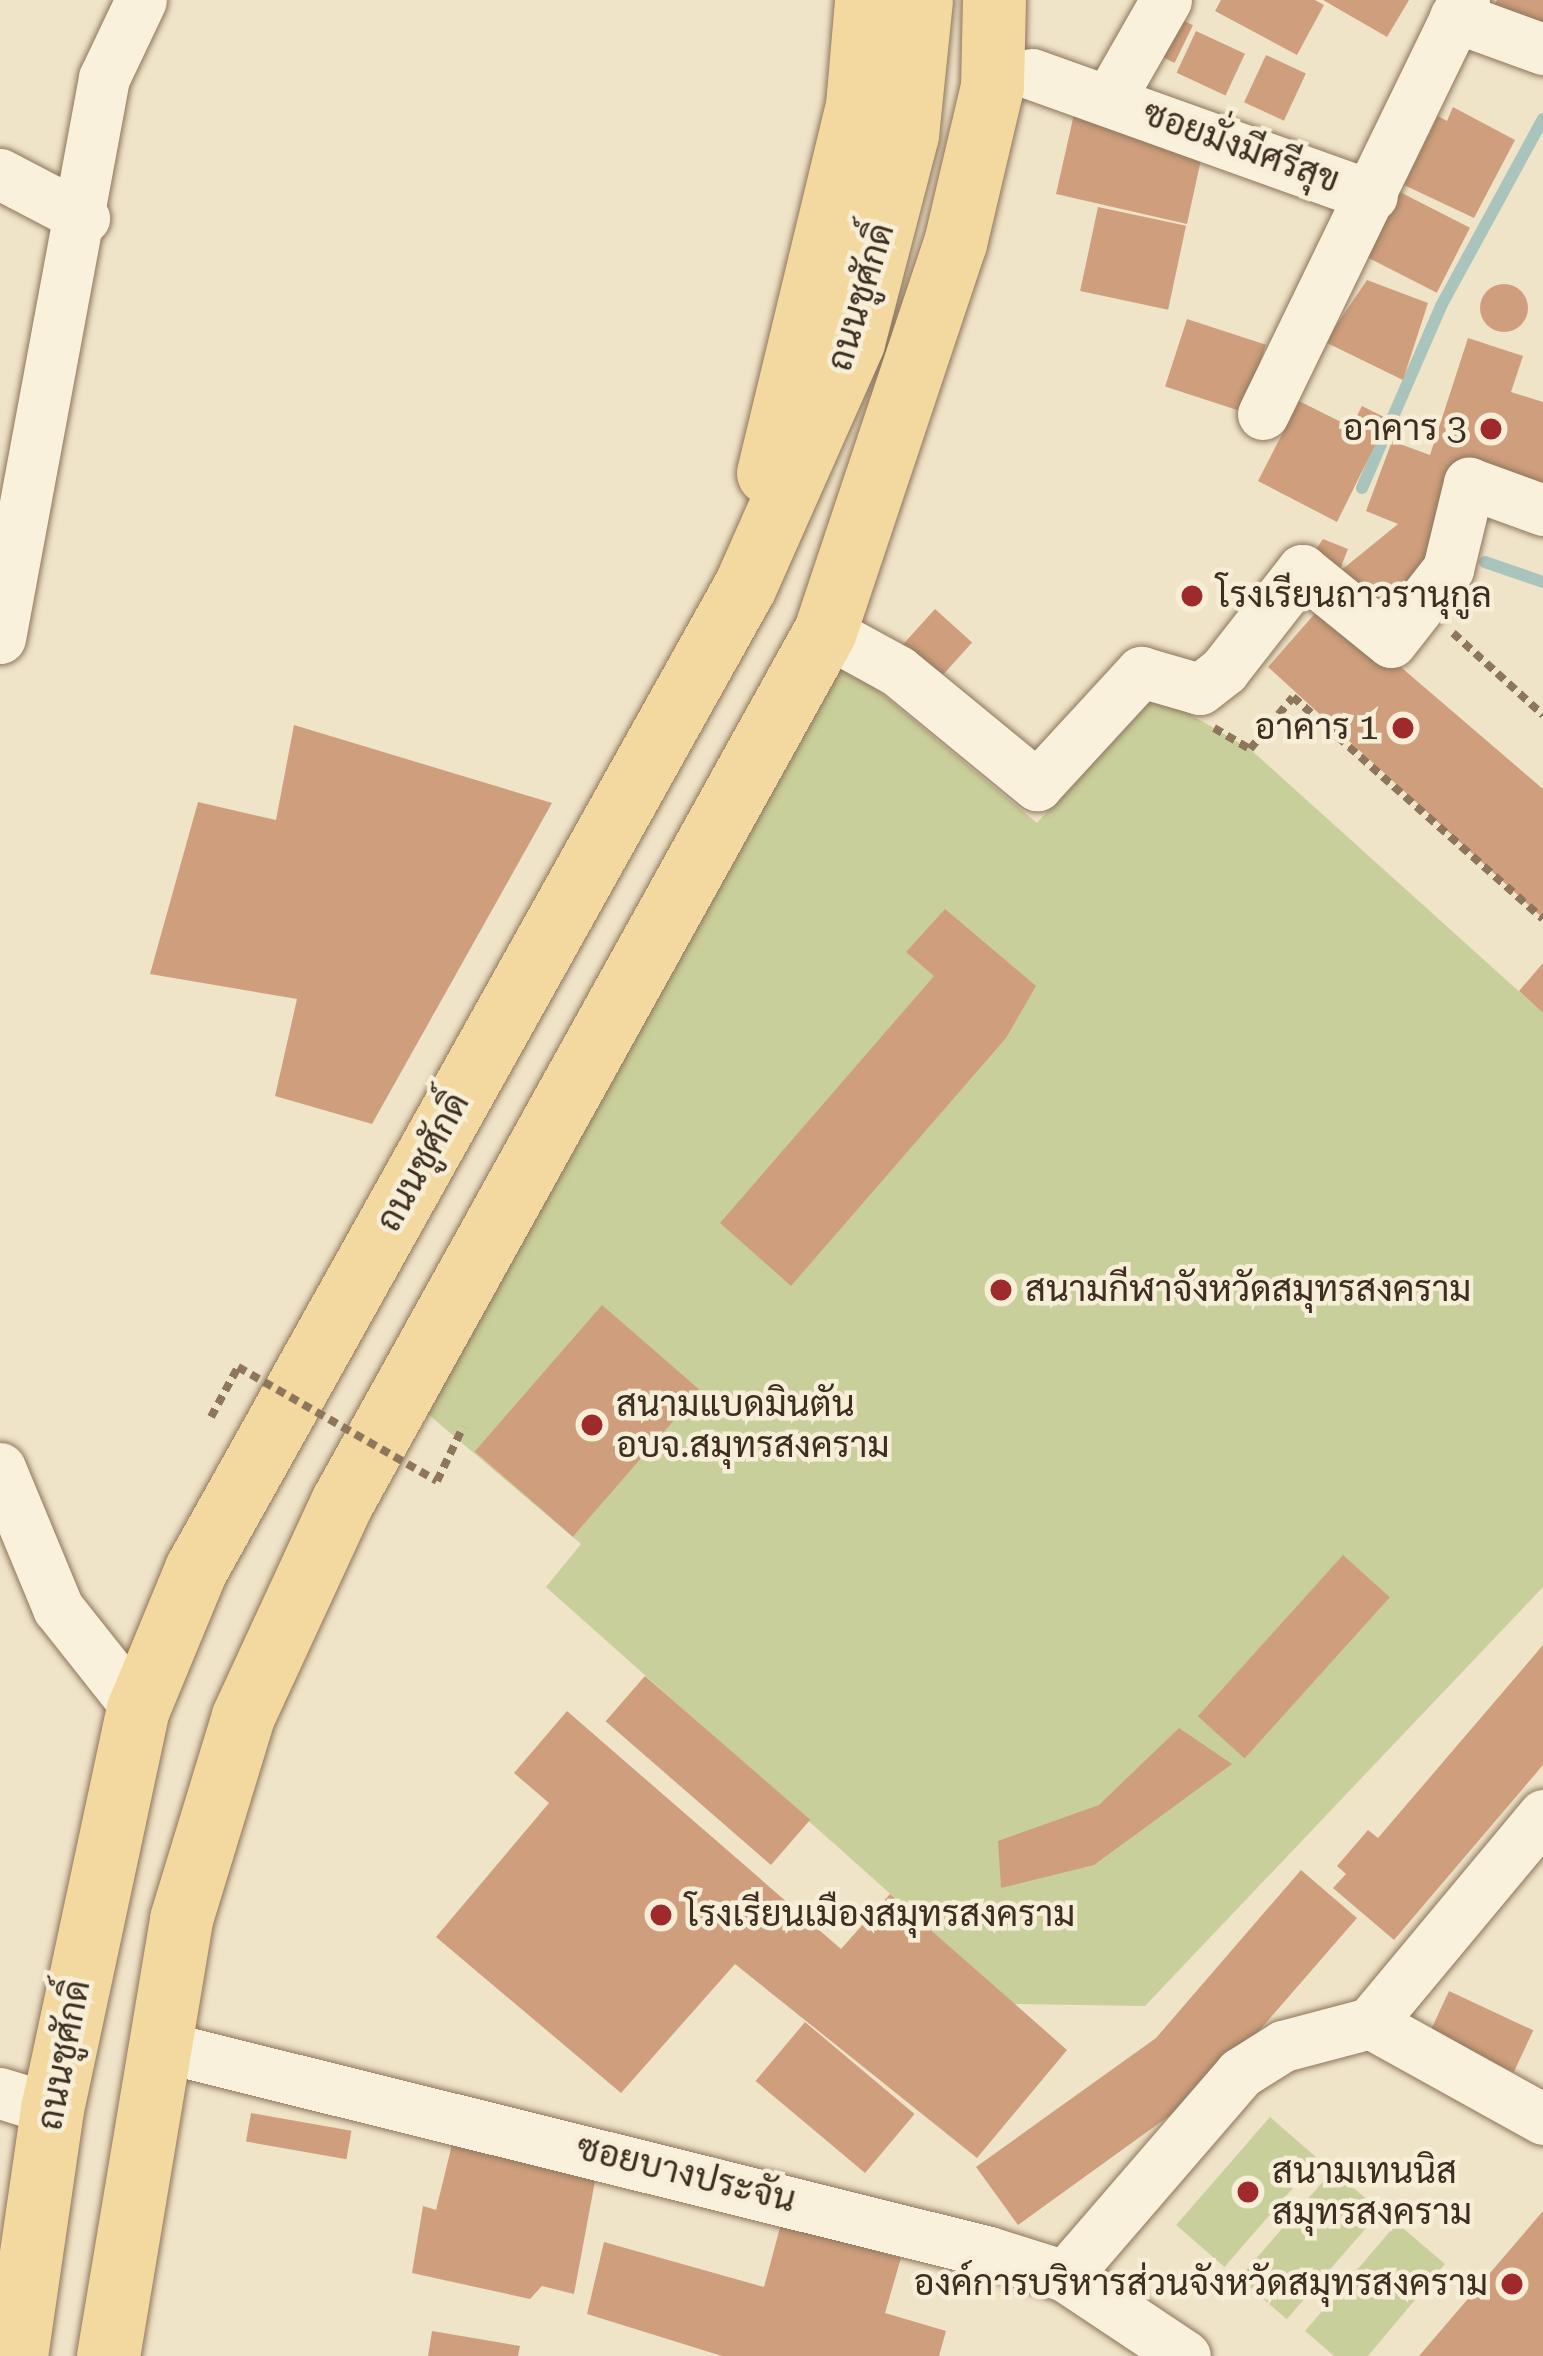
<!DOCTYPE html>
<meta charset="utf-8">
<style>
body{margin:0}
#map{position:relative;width:1543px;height:2356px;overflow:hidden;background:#f0e4c8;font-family:"Roboto Serif",Sarabun,serif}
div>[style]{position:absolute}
.green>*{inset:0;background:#c9cf9b;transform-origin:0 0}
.stream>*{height:12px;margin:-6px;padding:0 6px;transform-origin:6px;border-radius:6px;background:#a9c4bc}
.building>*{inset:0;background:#cf9f7d;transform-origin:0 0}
.round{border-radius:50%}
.path>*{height:8px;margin-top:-4px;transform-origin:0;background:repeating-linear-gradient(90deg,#8d765c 0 9px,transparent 0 15px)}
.roads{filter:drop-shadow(0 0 3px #8d765c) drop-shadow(0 0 3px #8d765c)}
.minor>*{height:51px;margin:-25.5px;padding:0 25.5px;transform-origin:25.5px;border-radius:25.5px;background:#faf1dc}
.major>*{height:63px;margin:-31.5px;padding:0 31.5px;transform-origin:31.5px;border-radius:31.5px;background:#f3d9a0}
.path-bridge>*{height:8px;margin-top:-4px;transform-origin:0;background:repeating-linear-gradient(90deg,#8d765c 0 9px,transparent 0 15px)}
.dots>*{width:33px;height:33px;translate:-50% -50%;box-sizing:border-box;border:6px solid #f7eed8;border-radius:50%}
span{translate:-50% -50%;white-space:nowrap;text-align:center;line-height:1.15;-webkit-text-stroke:9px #f7eed8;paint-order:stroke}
.street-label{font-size:36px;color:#3d2e20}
.poi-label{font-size:36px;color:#3d2e20}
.right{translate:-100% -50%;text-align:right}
.left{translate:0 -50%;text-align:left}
</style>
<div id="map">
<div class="green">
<i style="clip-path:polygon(819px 642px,1037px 823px,1146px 699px,1167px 701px,1250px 749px,1543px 1013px,1543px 1587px,1145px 2006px,1014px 2004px,546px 1587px,581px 1544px,402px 1392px)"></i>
<i style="left:1270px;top:2117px;width:64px;height:143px;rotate:41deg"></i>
<i style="left:1333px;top:2170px;width:63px;height:143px;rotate:41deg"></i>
<i style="clip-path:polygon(1397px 2223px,1445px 2264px,1368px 2356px,1334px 2356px,1305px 2331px)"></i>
</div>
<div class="stream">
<i style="left:1362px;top:488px;width:198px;rotate:-66.5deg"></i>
<i style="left:1441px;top:306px;width:213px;rotate:-61.4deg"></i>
<i style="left:1485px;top:562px;width:61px;rotate:19deg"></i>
</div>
<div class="building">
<i style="clip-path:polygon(1221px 0,1315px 0,1324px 5px,1297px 55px,1215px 11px)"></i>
<i style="clip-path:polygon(1323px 0,1409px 0,1387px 37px)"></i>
<i style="clip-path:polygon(1497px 0,1543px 0,1543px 32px,1492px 10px)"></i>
<i style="left:1166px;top:12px;width:30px;height:42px;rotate:26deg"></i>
<i style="left:1196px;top:31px;width:54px;height:46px;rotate:25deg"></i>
<i style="left:1266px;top:55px;width:44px;height:52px;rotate:25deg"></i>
<i style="clip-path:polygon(1453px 107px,1515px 140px,1474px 218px,1404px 185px,1438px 116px,1447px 121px)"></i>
<i style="clip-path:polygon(1074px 114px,1202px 155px,1187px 224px,1056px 194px)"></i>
<i style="left:1396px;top:190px;width:83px;height:73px;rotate:27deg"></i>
<i style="left:1098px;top:207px;width:90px;height:86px;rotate:12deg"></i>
<i style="clip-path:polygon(1367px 280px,1428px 303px,1403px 380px,1325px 342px)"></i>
<i class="round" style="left:1480px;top:284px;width:48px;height:48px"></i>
<i style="left:1187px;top:319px;width:83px;height:71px;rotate:18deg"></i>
<i style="clip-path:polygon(1468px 338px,1523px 356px,1511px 392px,1543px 402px,1543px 493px,1471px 468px,1391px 642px,1302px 570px,1323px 539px,1348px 549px,1339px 572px,1398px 524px,1366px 511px,1392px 441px,1430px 455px)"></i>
<i style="clip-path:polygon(1299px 401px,1351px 427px,1362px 406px,1388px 419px,1337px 522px,1258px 481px)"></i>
<i style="clip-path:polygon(1325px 602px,1543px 789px,1543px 918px,1268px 667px)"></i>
<i style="left:935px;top:609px;width:50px;height:55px;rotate:42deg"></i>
<i style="clip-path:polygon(294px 725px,552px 803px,372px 1124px,275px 1096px,297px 999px,150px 974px,198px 802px,276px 820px)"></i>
<i style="clip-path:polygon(945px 909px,1036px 986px,1006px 1038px,791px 1286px,720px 1223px,934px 976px,906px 952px)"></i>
<i style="clip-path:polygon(1543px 963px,1543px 1013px,1519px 991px)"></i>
<i style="left:602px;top:1305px;width:130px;height:194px;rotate:41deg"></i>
<i style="left:1343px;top:1555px;width:63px;height:217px;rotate:42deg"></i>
<i style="clip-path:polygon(1543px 1645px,1543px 1765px,1394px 1940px,1333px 1888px,1346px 1874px,1337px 1866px,1368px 1830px,1378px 1838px)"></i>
<i style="left:645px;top:1676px;width:219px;height:60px;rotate:41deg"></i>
<i style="clip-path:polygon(567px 1711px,841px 1949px,890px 1894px,1067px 2050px,977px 2158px,735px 1964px,621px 2093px,436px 1937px,549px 1803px,514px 1773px)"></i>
<i style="clip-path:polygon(1179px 1728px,1232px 1764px,1094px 1865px,1001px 1888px,998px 1841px,1099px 1805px)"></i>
<i style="clip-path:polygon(1301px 1870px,1357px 1918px,1212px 2085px,1018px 2225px,976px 2167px,1156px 2038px)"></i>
<i style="left:1449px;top:1991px;width:93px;height:46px;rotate:25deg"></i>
<i style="left:805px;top:2022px;width:143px;height:77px;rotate:40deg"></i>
<i style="left:251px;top:2113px;width:102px;height:29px;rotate:10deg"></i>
<i style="clip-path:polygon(456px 2128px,598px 2165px,574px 2294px,542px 2286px,530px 2299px,412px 2273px,423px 2206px,436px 2210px)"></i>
<i style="clip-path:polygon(1543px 2211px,1543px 2356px,1419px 2356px)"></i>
<i style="clip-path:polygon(781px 2224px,901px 2258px,885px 2313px,946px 2331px,939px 2356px,722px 2356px,587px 2314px,604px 2242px,764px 2287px)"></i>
<i style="clip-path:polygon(432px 2331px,520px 2346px,518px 2356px,428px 2356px)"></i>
</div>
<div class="path">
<i style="left:1453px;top:633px;width:122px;rotate:42.3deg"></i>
<i style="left:1214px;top:728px;width:42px;rotate:30.3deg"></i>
<i style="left:1250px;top:749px;width:67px;rotate:-50.4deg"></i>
<i style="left:1293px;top:697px;width:334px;rotate:41.6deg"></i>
<i style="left:211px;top:1417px;width:57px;rotate:-61.6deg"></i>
<i style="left:437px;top:1481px;width:60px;rotate:-64.3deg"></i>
</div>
<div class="roads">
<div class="minor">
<i style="left:1455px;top:17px;width:94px;rotate:20deg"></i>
<i style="left:1032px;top:74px;width:361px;rotate:19.7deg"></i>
<i style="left:1109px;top:100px;width:115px;rotate:-60.3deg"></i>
<i style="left:0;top:174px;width:95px;rotate:27.6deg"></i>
<i style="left:1263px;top:414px;width:460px;rotate:-64.1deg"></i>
<i style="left:825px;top:631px;width:83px;rotate:28.7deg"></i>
<i style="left:898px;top:671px;width:180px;rotate:39.4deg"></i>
<i style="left:1037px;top:785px;width:154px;rotate:-47.4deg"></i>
<i style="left:1141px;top:672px;width:61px;rotate:16.1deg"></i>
<i style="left:1200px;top:689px;width:31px;rotate:-38deg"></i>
<i style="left:1224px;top:670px;width:127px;rotate:-52deg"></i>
<i style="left:1302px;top:570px;width:114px;rotate:39deg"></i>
<i style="left:1391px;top:642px;width:93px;rotate:-52deg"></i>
<i style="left:1448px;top:569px;width:89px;rotate:-76.3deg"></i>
<i style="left:1469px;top:483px;width:79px;rotate:20deg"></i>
<i style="left:0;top:638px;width:570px;rotate:-79.48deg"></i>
<i style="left:104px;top:78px;width:86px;rotate:-64.6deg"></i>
<i style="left:0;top:1468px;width:152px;rotate:67.5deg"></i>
<i style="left:58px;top:1608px;width:129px;rotate:51.6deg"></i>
<i style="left:1370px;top:2023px;width:271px;rotate:-50.2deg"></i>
<i style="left:164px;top:2047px;width:850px;rotate:13.95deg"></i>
<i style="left:989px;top:2252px;width:80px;rotate:17.5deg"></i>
<i style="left:1065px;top:2276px;width:144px;rotate:33.7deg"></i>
<i style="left:0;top:2093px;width:54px;rotate:17.1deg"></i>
<i style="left:1065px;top:2276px;width:268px;rotate:-49.2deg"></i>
<i style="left:1240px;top:2073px;width:51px;rotate:-32.1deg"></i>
<i style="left:1283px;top:2046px;width:90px;rotate:-14.8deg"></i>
<i style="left:1370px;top:2023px;width:198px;rotate:29deg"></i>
</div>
<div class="major">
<i style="left:768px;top:473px;width:378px;rotate:-76.4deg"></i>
<i style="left:857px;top:106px;width:106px;rotate:-85.1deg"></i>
<i style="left:16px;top:2356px;width:250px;rotate:-81.7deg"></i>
<i style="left:52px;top:2109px;width:409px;rotate:-77.9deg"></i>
<i style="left:138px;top:1709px;width:152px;rotate:-67.5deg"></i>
<i style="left:196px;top:1569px;width:1126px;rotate:-60.82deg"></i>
<i style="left:745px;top:586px;width:267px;rotate:-66.1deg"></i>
<i style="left:853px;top:342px;width:214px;rotate:-75.4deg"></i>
<i style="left:907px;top:135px;width:136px;rotate:-84.1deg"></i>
<i style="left:108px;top:2356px;width:443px;rotate:-80.5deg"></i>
<i style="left:181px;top:1919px;width:212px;rotate:-73deg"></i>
<i style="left:243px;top:1716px;width:236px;rotate:-65.2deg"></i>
<i style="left:342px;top:1502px;width:996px;rotate:-60.99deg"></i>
<i style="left:825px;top:631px;width:409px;rotate:-71.5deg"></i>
<i style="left:955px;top:243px;width:160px;rotate:-76.7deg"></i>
<i style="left:992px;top:87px;width:87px;rotate:-88.7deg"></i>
</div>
</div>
<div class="path-bridge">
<i style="left:238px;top:1367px;width:229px;rotate:29.8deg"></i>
</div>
<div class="dots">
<i style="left:1491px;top:429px;background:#9e2a2b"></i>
<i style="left:1192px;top:596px;background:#9e2a2b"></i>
<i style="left:1403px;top:728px;background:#9e2a2b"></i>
<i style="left:1001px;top:1290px;background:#9e2a2b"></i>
<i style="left:592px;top:1425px;background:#9e2a2b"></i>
<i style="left:661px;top:1915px;background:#9e2a2b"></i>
<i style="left:1248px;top:2192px;background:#9e2a2b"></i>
<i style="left:1512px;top:2284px;background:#9e2a2b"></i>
</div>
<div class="street-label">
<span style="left:1241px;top:147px;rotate:20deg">ซอยมั่งมีศรีสุข</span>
<span style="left:861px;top:297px;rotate:-73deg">ถนนชูศักดิ์</span>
<span style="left:423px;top:1162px;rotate:-61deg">ถนนชูศักดิ์</span>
<span style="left:64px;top:2055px;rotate:-79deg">ถนนชูศักดิ์</span>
<span style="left:686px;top:2174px;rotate:14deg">ซอยบางประจัน</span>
</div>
<div class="poi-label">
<span class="right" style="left:1467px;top:429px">อาคาร 3</span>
<span class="left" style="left:1216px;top:596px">โรงเรียนถาวรานุกูล</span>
<span class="right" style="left:1379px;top:728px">อาคาร 1</span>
<span class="left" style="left:1025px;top:1290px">สนามกีฬาจังหวัดสมุทรสงคราม</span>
<span class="left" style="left:616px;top:1425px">สนามแบดมินตัน<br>อบจ.สมุทรสงคราม</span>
<span class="left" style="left:685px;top:1915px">โรงเรียนเมืองสมุทรสงคราม</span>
<span class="left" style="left:1272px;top:2192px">สนามเทนนิส<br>สมุทรสงคราม</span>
<span class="right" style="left:1488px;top:2284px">องค์การบริหารส่วนจังหวัดสมุทรสงคราม</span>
</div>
</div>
